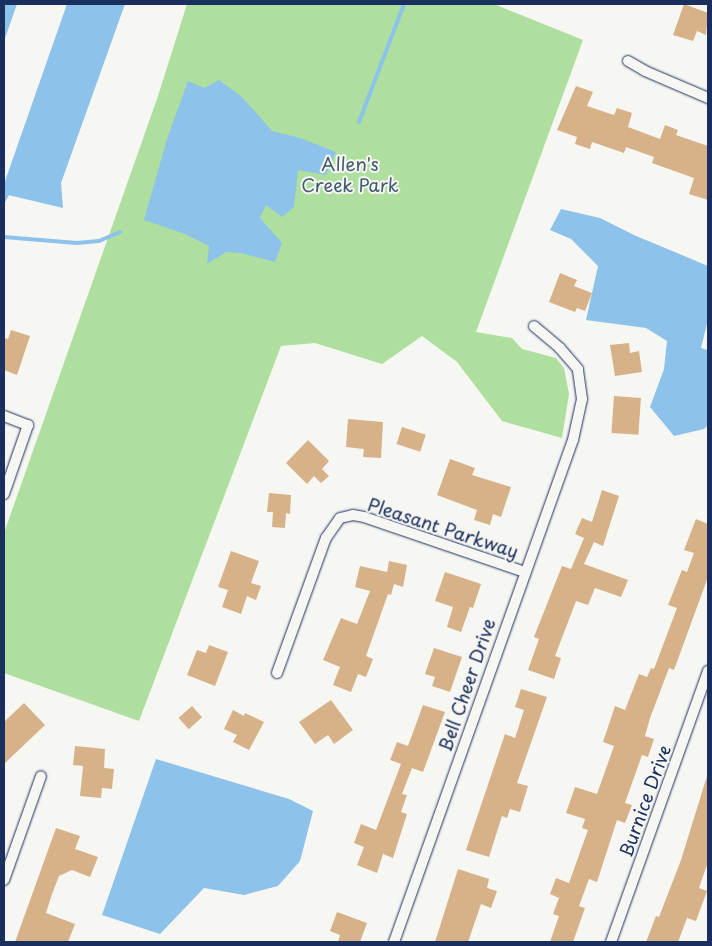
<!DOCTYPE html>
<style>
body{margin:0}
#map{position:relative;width:712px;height:946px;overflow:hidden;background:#f6f6f2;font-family:"Playpen Sans",sans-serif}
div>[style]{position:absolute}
.green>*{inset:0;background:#aedf9f}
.water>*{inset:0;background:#8dc2eb}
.stream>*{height:4px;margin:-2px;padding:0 2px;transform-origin:2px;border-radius:2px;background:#8dc2eb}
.building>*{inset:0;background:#d7b289;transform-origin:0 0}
.roads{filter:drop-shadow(0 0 1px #1b2f5e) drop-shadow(0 0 1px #1b2f5e)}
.street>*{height:10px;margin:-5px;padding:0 5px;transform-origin:5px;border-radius:5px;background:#f6f6f2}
span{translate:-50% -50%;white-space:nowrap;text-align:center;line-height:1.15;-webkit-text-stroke:4px #f6f6f2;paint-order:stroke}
.park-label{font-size:18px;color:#405b6e}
.street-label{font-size:18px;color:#1b2f5e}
.frame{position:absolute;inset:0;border:5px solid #1b2f5e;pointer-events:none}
</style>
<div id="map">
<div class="green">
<i style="clip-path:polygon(187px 4px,494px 4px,583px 40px,476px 332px,512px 338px,522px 349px,556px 358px,564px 368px,569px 394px,562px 438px,502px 421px,457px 362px,422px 336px,382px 364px,315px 343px,281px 346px,139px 721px,4px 673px,4px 533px,158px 96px)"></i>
</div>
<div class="water">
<i style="clip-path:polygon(4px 4px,17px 4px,4px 41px)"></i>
<i style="clip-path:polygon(67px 4px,125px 4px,61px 183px,63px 208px,4px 194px,4px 184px)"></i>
<i style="clip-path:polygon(219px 80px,242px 97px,272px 131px,300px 138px,336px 152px,326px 175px,298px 170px,294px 207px,282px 217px,266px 205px,260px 218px,282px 243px,275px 262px,241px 253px,226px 252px,207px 264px,209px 246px,185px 234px,144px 220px,167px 139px,188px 81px,204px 88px)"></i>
<i style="clip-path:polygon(561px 209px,600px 218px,634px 235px,708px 266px,708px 320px,701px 348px,708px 350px,708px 425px,704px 429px,674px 436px,650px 407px,664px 369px,667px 341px,646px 328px,586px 320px,598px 266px,571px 239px,550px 230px)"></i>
<i style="clip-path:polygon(156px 759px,289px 799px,313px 811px,300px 861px,278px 886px,244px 895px,204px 888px,160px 934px,102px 915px)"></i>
</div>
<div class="stream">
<i style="left:359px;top:122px;width:126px;rotate:-69.1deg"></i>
<i style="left:4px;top:200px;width:10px;rotate:-61deg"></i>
<i style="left:4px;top:237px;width:73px;rotate:4.7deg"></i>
<i style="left:77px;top:243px;width:22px;rotate:-5deg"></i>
<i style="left:99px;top:241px;width:23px;rotate:-23deg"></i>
</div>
<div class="building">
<i style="clip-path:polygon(684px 4px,708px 13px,706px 35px,697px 31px,693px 41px,673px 35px)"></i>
<i style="clip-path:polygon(576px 86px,593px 92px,587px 106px,614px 115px,617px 108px,632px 113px,628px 127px,660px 139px,665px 125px,678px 130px,676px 135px,708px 146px,708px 200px,689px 194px,694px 178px,652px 163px,654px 157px,626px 147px,624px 153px,592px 142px,590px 149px,575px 144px,577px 137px,557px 130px)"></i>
<i style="clip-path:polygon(560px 273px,577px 280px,574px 286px,592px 293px,585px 311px,577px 308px,575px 312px,549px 302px)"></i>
<i style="clip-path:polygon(11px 330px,30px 336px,17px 375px,4px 370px,4px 338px,8px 339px)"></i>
<i style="clip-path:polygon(629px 343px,630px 353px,639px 351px,642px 372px,615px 376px,610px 345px)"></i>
<i style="left:614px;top:396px;width:27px;height:37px;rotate:4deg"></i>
<i style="clip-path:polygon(348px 419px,383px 422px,381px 458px,363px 457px,364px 449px,346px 447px)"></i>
<i style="left:402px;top:427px;width:25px;height:18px;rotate:18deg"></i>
<i style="clip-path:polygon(308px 440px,329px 461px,322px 469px,329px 476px,321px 483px,314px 476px,307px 484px,286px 463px)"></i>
<i style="clip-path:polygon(450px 459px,475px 468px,472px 475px,511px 487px,501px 517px,493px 514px,490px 525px,474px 520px,477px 510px,437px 495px)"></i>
<i style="clip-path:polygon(602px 490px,619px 496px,603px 546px,594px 542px,584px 564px,628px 580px,621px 597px,595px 588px,588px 605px,576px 601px,555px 656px,561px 658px,554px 679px,528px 670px,539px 639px,534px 637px,562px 566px,571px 569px,584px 538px,575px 534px,582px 518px,592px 522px)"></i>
<i style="clip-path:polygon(269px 493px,291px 495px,290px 514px,286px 513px,285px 528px,272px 527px,273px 512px,267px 512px)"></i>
<i style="clip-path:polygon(696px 519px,708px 524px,708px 577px,674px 670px,669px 668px,650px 718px,645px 736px,654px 739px,648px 757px,642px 755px,625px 803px,632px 805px,625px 823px,617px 820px,597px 882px,589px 879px,579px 906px,585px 908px,573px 942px,550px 942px,559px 916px,553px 914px,559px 898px,550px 894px,556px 878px,569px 883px,588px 830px,582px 828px,585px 819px,566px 813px,575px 787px,597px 794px,614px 746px,603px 742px,615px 706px,625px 710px,639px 674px,647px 677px,651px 668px,654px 669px,677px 608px,668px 605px,682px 570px,687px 572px,694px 553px,684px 550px)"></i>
<i style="clip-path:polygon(231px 551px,259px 561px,251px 583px,261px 586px,256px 600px,247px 596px,241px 614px,222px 607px,228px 590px,218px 587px)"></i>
<i style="clip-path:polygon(389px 561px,407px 565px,403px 587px,394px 584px,391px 595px,388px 594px,366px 656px,373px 659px,366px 677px,358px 674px,351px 692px,333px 685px,340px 667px,323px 660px,341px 618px,357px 624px,370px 591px,355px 587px,360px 566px,387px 572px)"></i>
<i style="clip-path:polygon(445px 572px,481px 584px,473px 608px,470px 607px,461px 632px,447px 627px,453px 607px,435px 601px)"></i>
<i style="clip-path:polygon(209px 645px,228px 652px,215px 686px,187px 675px,197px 650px,206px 653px)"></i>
<i style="clip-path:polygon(434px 648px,462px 657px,450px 692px,432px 686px,435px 677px,425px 674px)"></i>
<i style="clip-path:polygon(521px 689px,547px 697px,517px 783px,528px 786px,520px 812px,510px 809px,507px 818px,502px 816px,489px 857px,466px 850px,505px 734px,515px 738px,524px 710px,515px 707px)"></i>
<i style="clip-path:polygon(331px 700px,353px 730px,334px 744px,328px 735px,315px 744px,299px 722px)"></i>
<i style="clip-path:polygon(24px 703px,45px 725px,4px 764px,4px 722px)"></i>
<i style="clip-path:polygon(423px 705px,445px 712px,423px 772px,412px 768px,402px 794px,407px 795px,401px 812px,407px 814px,393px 858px,383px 854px,377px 873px,357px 865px,364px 847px,354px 843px,361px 824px,376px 830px,401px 764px,390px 760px,397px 742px,408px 746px)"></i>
<i style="left:192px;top:706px;width:15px;height:18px;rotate:48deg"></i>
<i style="clip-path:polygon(233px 710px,244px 716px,245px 713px,264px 722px,249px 750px,233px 742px,237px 735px,224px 729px)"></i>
<i style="clip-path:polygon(75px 746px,105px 749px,104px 768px,114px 769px,112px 789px,102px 788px,101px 798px,80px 796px,83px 766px,73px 765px)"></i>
<i style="clip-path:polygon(707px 776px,708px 862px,699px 888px,707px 891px,696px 921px,687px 918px,678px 942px,646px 942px,656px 916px,659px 917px,681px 860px)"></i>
<i style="clip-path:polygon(56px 828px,80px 836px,75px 849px,98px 857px,90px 877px,72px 870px,59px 876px,52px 894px,46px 913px,75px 924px,68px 942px,15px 942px)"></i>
<i style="clip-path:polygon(458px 869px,489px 879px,487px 888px,497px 891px,491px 908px,481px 904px,468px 942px,435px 942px)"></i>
<i style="clip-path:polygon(337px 912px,367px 923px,360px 942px,338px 942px,340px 935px,330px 931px)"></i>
</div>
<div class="roads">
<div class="street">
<i style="left:628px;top:61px;width:20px;rotate:30deg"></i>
<i style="left:645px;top:71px;width:69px;rotate:23.2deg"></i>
<i style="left:4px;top:416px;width:26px;rotate:21deg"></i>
<i style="left:28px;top:425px;width:73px;rotate:109.2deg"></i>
<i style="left:277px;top:673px;width:144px;rotate:-70.1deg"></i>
<i style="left:326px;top:538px;width:24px;rotate:-55deg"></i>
<i style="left:340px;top:518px;width:13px;rotate:-13deg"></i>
<i style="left:353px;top:515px;width:11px;rotate:10deg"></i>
<i style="left:364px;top:517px;width:170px;rotate:18.9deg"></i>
<i style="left:4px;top:880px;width:110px;rotate:-70.4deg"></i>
<i style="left:394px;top:942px;width:533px;rotate:-70.38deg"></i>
<i style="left:573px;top:440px;width:42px;rotate:-77.6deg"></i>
<i style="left:582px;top:399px;width:30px;rotate:-98deg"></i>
<i style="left:578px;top:369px;width:28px;rotate:-131deg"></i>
<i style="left:560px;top:348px;width:34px;rotate:-140deg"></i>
<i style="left:611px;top:942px;width:288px;rotate:-70.3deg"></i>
</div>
</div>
<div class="park-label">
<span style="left:350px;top:175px">Allen's<br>Creek Park</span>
</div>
<div class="street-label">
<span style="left:443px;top:528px;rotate:18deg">Pleasant Parkway</span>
<span style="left:467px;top:685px;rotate:-71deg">Bell Cheer Drive</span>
<span style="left:645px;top:801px;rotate:-70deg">Burnice Drive</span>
</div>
<div class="frame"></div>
</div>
